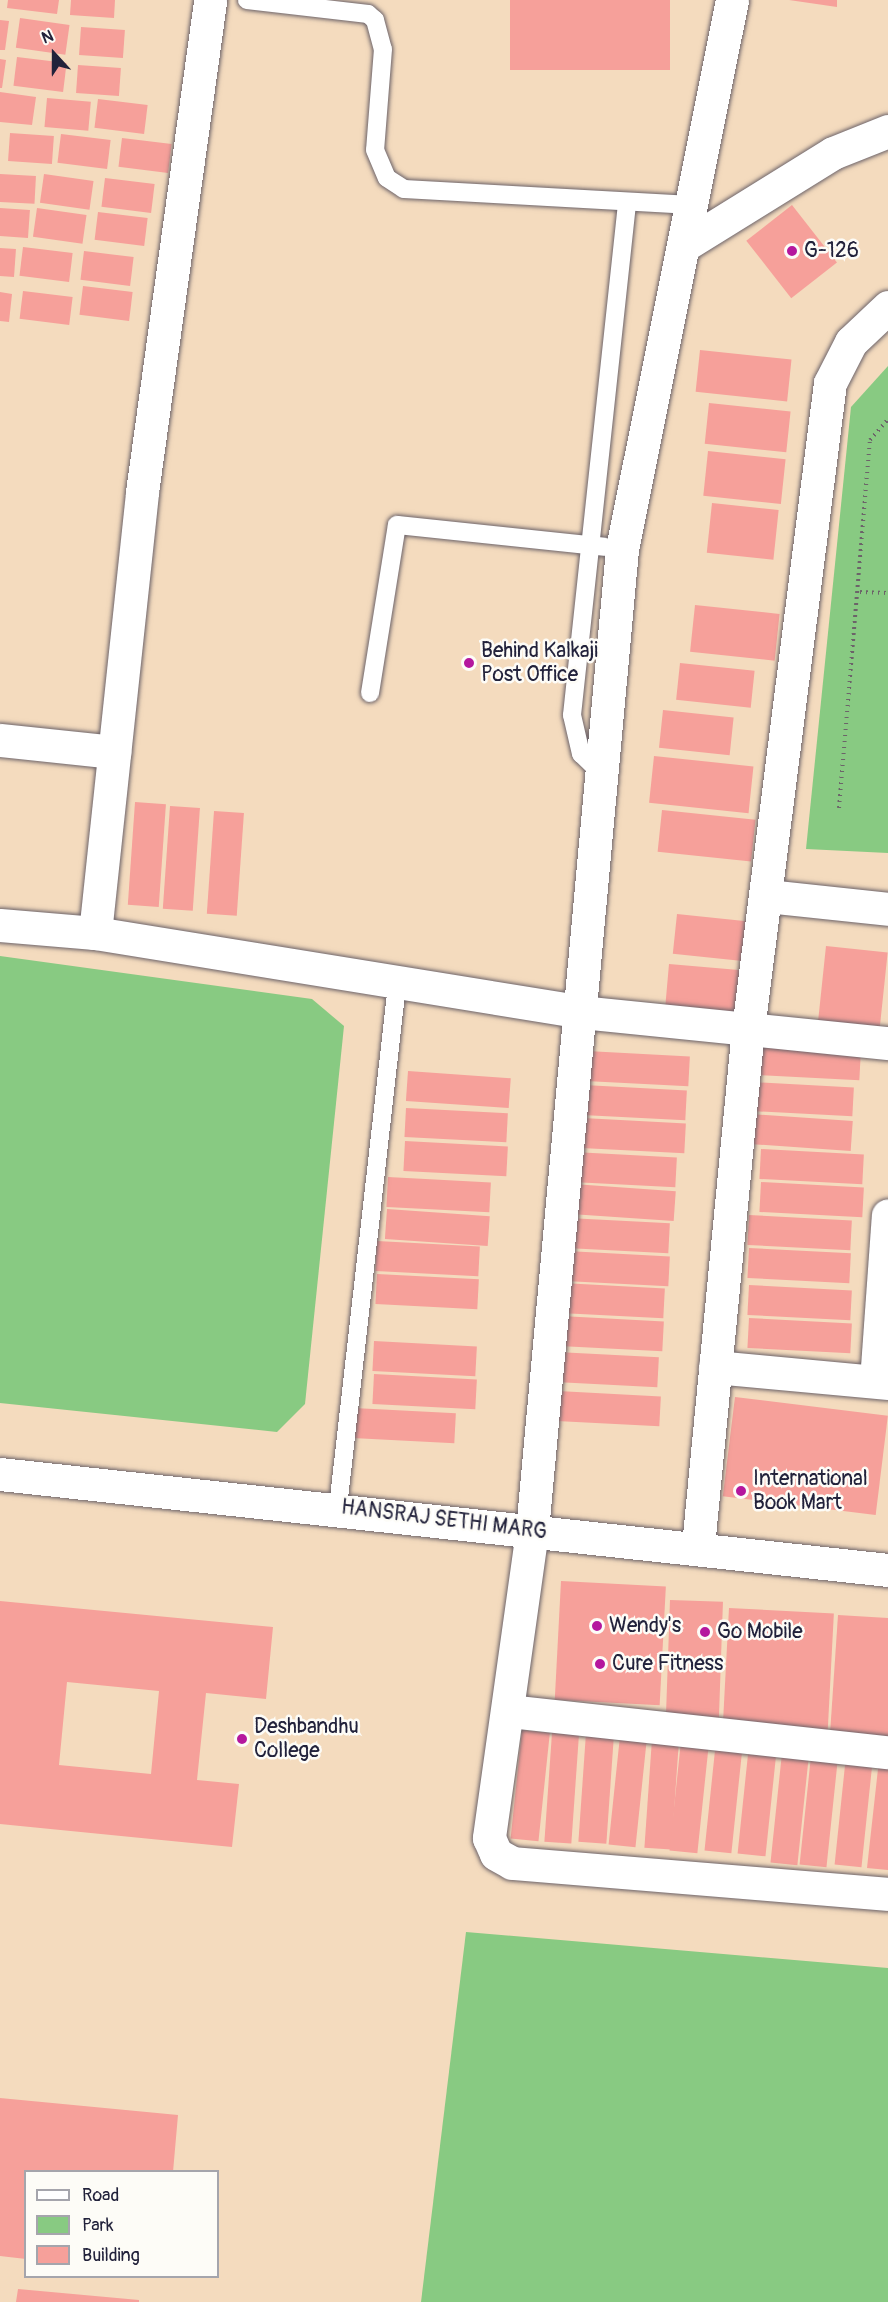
<!DOCTYPE html>
<style>
body{margin:0}
#map{position:relative;width:888px;height:2302px;overflow:hidden;background:#f4dbbe;font-family:Pangolin,sans-serif}
div>[style]{position:absolute}
.green>*{inset:0;background:#88ca82}
.building>*{inset:0;background:#f6a09a;transform-origin:0 0}
.path>*{height:4px;margin-top:-2px;transform-origin:0;background:repeating-linear-gradient(90deg,#6c6369 0 1.5px,transparent 0 6px)}
.roads{filter:drop-shadow(0 0 2px #6c6369) drop-shadow(0 0 2px #6c6369)}
.lane>*{height:18px;margin:-9px;padding:0 9px;transform-origin:9px;border-radius:9px;background:#fff}
.street>*{height:33px;margin:-16.5px;padding:0 16.5px;transform-origin:16.5px;border-radius:16.5px;background:#fff}
.secondary>*{height:33px;margin:-16.5px;padding:0 16.5px;transform-origin:16.5px;border-radius:16.5px;background:#fff}
.dots>*{width:16px;height:16px;translate:-50% -50%;box-sizing:border-box;border:3px solid #fdfcf7;border-radius:50%}
span{translate:-50% -50%;white-space:nowrap;text-align:center;line-height:1.15;-webkit-text-stroke:5px #fdfcf7;paint-order:stroke}
.poi-label{font-size:21px;color:#22223b}
.left{translate:0 -50%;text-align:left}
.street-label{font-size:21px;color:#22223b}
.legend{position:absolute;left:24px;top:2170px;width:195px;height:108px;box-sizing:border-box;background:#fdfcf7;border:2px solid #a5a5ac;margin:0;padding:8px 10px;list-style:none;font-size:18px;color:#22223b}
.legend li{display:flex;align-items:center;gap:12px;height:30px}
.legend b{width:30px;border:2px solid #a5a5ac}
.north{position:absolute;left:24px;top:24px;width:60px;height:60px;-webkit-text-stroke:4px #fdfcf7;paint-order:stroke;rotate:339deg;font-size:16px;font-weight:700;line-height:24px;text-align:center;color:#22223b}
.north::after{content:'';display:block;margin:auto;width:21px;height:27px;background:#22223b;clip-path:polygon(50% 0,100% 100%,50% 72%,0 100%)}
</style>
<div id="map">
<div class="green">
<i style="clip-path:polygon(888px 366px,888px 853px,806px 849px,851px 407px)"></i>
<i style="clip-path:polygon(0 956px,312px 999px,344px 1026px,305px 1404px,277px 1432px,0 1403px)"></i>
<i style="clip-path:polygon(466px 1932px,888px 1968px,888px 2302px,421px 2302px)"></i>
</div>
<div class="building">
<i style="clip-path:polygon(8px 0,59px 0,57px 14px,7px 8px)"></i>
<i style="clip-path:polygon(71px 0,115px 0,114px 18px,70px 15px)"></i>
<i style="left:510px;top:0;width:160px;height:70px"></i>
<i style="clip-path:polygon(789px 0,837px 0,837px 7px)"></i>
<i style="left:20px;top:18px;width:50px;height:30px;rotate:8deg"></i>
<i style="clip-path:polygon(0 20px,9px 21px,5px 50px,0 50px)"></i>
<i style="left:81px;top:27px;width:44px;height:28px;rotate:4deg"></i>
<i style="left:17px;top:57px;width:50px;height:29px;rotate:7deg"></i>
<i style="clip-path:polygon(0 59px,6px 60px,2px 88px,0 88px)"></i>
<i style="left:78px;top:65px;width:43px;height:28px;rotate:4deg"></i>
<i style="clip-path:polygon(0 92px,36px 97px,32px 125px,0 122px)"></i>
<i style="left:47px;top:98px;width:44px;height:29px;rotate:5deg"></i>
<i style="left:98px;top:99px;width:50px;height:29px;rotate:7deg"></i>
<i style="left:10px;top:133px;width:44px;height:28px;rotate:4deg"></i>
<i style="left:61px;top:134px;width:50px;height:29px;rotate:7deg"></i>
<i style="left:122px;top:138px;width:50px;height:29px;rotate:7deg"></i>
<i style="left:0;top:174px;width:36px;height:28px;rotate:3deg"></i>
<i style="left:44px;top:174px;width:50px;height:29px;rotate:8deg"></i>
<i style="left:105px;top:178px;width:50px;height:29px;rotate:7deg"></i>
<i style="left:792px;top:205px;width:73px;height:58px;rotate:52deg"></i>
<i style="left:0;top:208px;width:30px;height:28px;rotate:4deg"></i>
<i style="left:37px;top:208px;width:50px;height:29px;rotate:8deg"></i>
<i style="left:98px;top:212px;width:50px;height:28px;rotate:7deg"></i>
<i style="left:23px;top:247px;width:50px;height:29px;rotate:7deg"></i>
<i style="left:0;top:248px;width:16px;height:28px;rotate:4deg"></i>
<i style="left:84px;top:251px;width:50px;height:29px;rotate:7deg"></i>
<i style="left:83px;top:286px;width:50px;height:29px;rotate:7deg"></i>
<i style="left:23px;top:291px;width:50px;height:28px;rotate:7deg"></i>
<i style="clip-path:polygon(0 292px,12px 294px,9px 322px,0 321px)"></i>
<i style="left:700px;top:350px;width:92px;height:42px;rotate:6deg"></i>
<i style="left:709px;top:403px;width:82px;height:41px;rotate:6deg"></i>
<i style="left:708px;top:451px;width:78px;height:45px;rotate:6deg"></i>
<i style="left:712px;top:503px;width:67px;height:50px;rotate:6deg"></i>
<i style="left:695px;top:605px;width:85px;height:47px;rotate:6deg"></i>
<i style="left:680px;top:663px;width:75px;height:37px;rotate:6deg"></i>
<i style="left:663px;top:710px;width:71px;height:38px;rotate:6deg"></i>
<i style="left:654px;top:756px;width:100px;height:47px;rotate:6deg"></i>
<i style="left:135px;top:802px;width:31px;height:103px;rotate:4deg"></i>
<i style="left:170px;top:806px;width:30px;height:103px;rotate:4deg"></i>
<i style="left:662px;top:810px;width:94px;height:42px;rotate:6deg"></i>
<i style="left:214px;top:811px;width:30px;height:103px;rotate:4deg"></i>
<i style="left:677px;top:914px;width:82px;height:40px;rotate:6deg"></i>
<i style="left:826px;top:946px;width:62px;height:77px;rotate:6deg"></i>
<i style="left:669px;top:964px;width:76px;height:49px;rotate:5deg"></i>
<i style="left:759px;top:1046px;width:102px;height:29px;rotate:3deg"></i>
<i style="left:587px;top:1051px;width:103px;height:30px;rotate:3deg"></i>
<i style="left:408px;top:1071px;width:103px;height:30px;rotate:4deg"></i>
<i style="left:751px;top:1082px;width:103px;height:29px;rotate:3deg"></i>
<i style="left:584px;top:1085px;width:103px;height:30px;rotate:3deg"></i>
<i style="left:406px;top:1108px;width:102px;height:29px;rotate:3deg"></i>
<i style="left:751px;top:1114px;width:102px;height:30px;rotate:4deg"></i>
<i style="left:583px;top:1118px;width:103px;height:30px;rotate:3deg"></i>
<i style="left:405px;top:1141px;width:103px;height:30px;rotate:3deg"></i>
<i style="left:761px;top:1149px;width:103px;height:30px;rotate:3deg"></i>
<i style="left:574px;top:1152px;width:103px;height:30px;rotate:3deg"></i>
<i style="left:388px;top:1177px;width:103px;height:30px;rotate:3deg"></i>
<i style="left:761px;top:1182px;width:103px;height:30px;rotate:3deg"></i>
<i style="left:573px;top:1184px;width:103px;height:30px;rotate:4deg"></i>
<i style="left:387px;top:1209px;width:103px;height:30px;rotate:4deg"></i>
<i style="left:749px;top:1215px;width:103px;height:30px;rotate:3deg"></i>
<i style="left:568px;top:1218px;width:102px;height:30px;rotate:3deg"></i>
<i style="left:377px;top:1241px;width:103px;height:30px;rotate:3deg"></i>
<i style="left:749px;top:1248px;width:102px;height:30px;rotate:3deg"></i>
<i style="left:567px;top:1251px;width:103px;height:30px;rotate:3deg"></i>
<i style="left:377px;top:1274px;width:102px;height:30px;rotate:3deg"></i>
<i style="left:562px;top:1283px;width:103px;height:30px;rotate:3deg"></i>
<i style="left:749px;top:1285px;width:103px;height:30px;rotate:3deg"></i>
<i style="left:561px;top:1316px;width:103px;height:30px;rotate:3deg"></i>
<i style="left:749px;top:1318px;width:103px;height:30px;rotate:3deg"></i>
<i style="left:374px;top:1341px;width:103px;height:30px;rotate:3deg"></i>
<i style="left:557px;top:1352px;width:102px;height:30px;rotate:3deg"></i>
<i style="left:374px;top:1374px;width:103px;height:30px;rotate:3deg"></i>
<i style="left:558px;top:1391px;width:103px;height:30px;rotate:3deg"></i>
<i style="left:735px;top:1397px;width:154px;height:100px;rotate:7deg"></i>
<i style="left:354px;top:1408px;width:102px;height:30px;rotate:3deg"></i>
<i style="left:561px;top:1581px;width:105px;height:119px;rotate:3deg"></i>
<i style="left:670px;top:1600px;width:53px;height:118px;rotate:2deg"></i>
<i style="clip-path:polygon(evenodd,0 1601px,273px 1627px,266px 1699px,206px 1693px,197px 1780px,239px 1784px,232px 1847px,0 1824px,0 1601px,67px 1682px,159px 1691px,151px 1774px,59px 1765px,67px 1682px)"></i>
<i style="left:729px;top:1608px;width:105px;height:119px;rotate:3deg"></i>
<i style="clip-path:polygon(838px 1615px,888px 1618px,888px 1737px,830px 1734px)"></i>
<i style="left:522px;top:1730px;width:28px;height:109px;rotate:6deg"></i>
<i style="left:552px;top:1733px;width:27px;height:109px;rotate:4deg"></i>
<i style="left:586px;top:1733px;width:28px;height:109px;rotate:4deg"></i>
<i style="left:620px;top:1736px;width:27px;height:109px;rotate:6deg"></i>
<i style="left:652px;top:1739px;width:27px;height:109px;rotate:4deg"></i>
<i style="left:681px;top:1741px;width:28px;height:110px;rotate:6deg"></i>
<i style="left:716px;top:1741px;width:27px;height:110px;rotate:6deg"></i>
<i style="left:749px;top:1745px;width:28px;height:109px;rotate:6deg"></i>
<i style="left:782px;top:1753px;width:27px;height:110px;rotate:6deg"></i>
<i style="left:811px;top:1756px;width:27px;height:109px;rotate:6deg"></i>
<i style="left:846px;top:1756px;width:27px;height:109px;rotate:6deg"></i>
<i style="clip-path:polygon(879px 1760px,888px 1760px,888px 1870px,867px 1868px)"></i>
<i style="clip-path:polygon(0 2098px,178px 2115px,173px 2172px,26px 2172px,26px 2259px,0 2256px)"></i>
<i style="clip-path:polygon(18px 2289px,139px 2300px,139px 2302px,16px 2302px)"></i>
</div>
<div class="path">
<i style="left:860px;top:592px;width:28px;rotate:2deg"></i>
<i style="left:839px;top:808px;width:369px;rotate:-85.2deg"></i>
<i style="left:870px;top:440px;width:28px;rotate:-49deg"></i>
</div>
<div class="roads">
<div class="lane">
<i style="left:247px;top:0;width:122px;rotate:6.6deg"></i>
<i style="left:368px;top:14px;width:9px;rotate:41deg"></i>
<i style="left:375px;top:20px;width:30px;rotate:75deg"></i>
<i style="left:383px;top:49px;width:101px;rotate:94.5deg"></i>
<i style="left:375px;top:150px;width:30px;rotate:67deg"></i>
<i style="left:387px;top:178px;width:20px;rotate:33deg"></i>
<i style="left:404px;top:189px;width:288px;rotate:3.2deg"></i>
<i style="left:370px;top:693px;width:170px;rotate:-80.9deg"></i>
<i style="left:397px;top:525px;width:209px;rotate:6deg"></i>
<i style="left:602px;top:774px;width:29px;rotate:-136deg"></i>
<i style="left:581px;top:754px;width:40px;rotate:-103deg"></i>
<i style="left:572px;top:715px;width:514px;rotate:-83.86deg"></i>
<i style="left:338px;top:1507px;width:525px;rotate:-83.55deg"></i>
</div>
<div class="street">
<i style="left:732px;top:0;width:560px;rotate:101.33deg"></i>
<i style="left:622px;top:549px;width:986px;rotate:95.24deg"></i>
<i style="left:532px;top:1531px;width:310px;rotate:98deg"></i>
<i style="left:489px;top:1838px;width:17px;rotate:66deg"></i>
<i style="left:496px;top:1854px;width:18px;rotate:29deg"></i>
<i style="left:512px;top:1863px;width:377px;rotate:4.7deg"></i>
<i style="left:683px;top:246px;width:176px;rotate:-31.8deg"></i>
<i style="left:833px;top:153px;width:59px;rotate:-21.8deg"></i>
<i style="left:0;top:740px;width:115px;rotate:6deg"></i>
<i style="left:767px;top:896px;width:122px;rotate:6.1deg"></i>
<i style="left:0;top:925px;width:95px;rotate:4.8deg"></i>
<i style="left:95px;top:933px;width:492px;rotate:9.2deg"></i>
<i style="left:581px;top:1012px;width:309px;rotate:5.8deg"></i>
<i style="left:95px;top:933px;width:443px;rotate:-83.9deg"></i>
<i style="left:142px;top:492px;width:497px;rotate:-82.1deg"></i>
<i style="left:715px;top:1367px;width:174px;rotate:5.3deg"></i>
<i style="left:876px;top:1381px;width:166px;rotate:-85.9deg"></i>
<i style="left:698px;top:1546px;width:519px;rotate:-84.48deg"></i>
<i style="left:748px;top:1029px;width:651px;rotate:-82.77deg"></i>
<i style="left:830px;top:383px;width:46px;rotate:-62.9deg"></i>
<i style="left:851px;top:342px;width:51px;rotate:-43.4deg"></i>
<i style="left:508px;top:1711px;width:382px;rotate:6.2deg"></i>
</div>
<div class="secondary">
<i style="left:0;top:1474px;width:893px;rotate:6.17deg"></i>
</div>
</div>
<div class="dots">
<i style="left:792px;top:251px;background:#b5179e"></i>
<i style="left:469px;top:663px;background:#b5179e"></i>
<i style="left:741px;top:1491px;background:#b5179e"></i>
<i style="left:597px;top:1626px;background:#b5179e"></i>
<i style="left:705px;top:1632px;background:#b5179e"></i>
<i style="left:600px;top:1664px;background:#b5179e"></i>
<i style="left:242px;top:1739px;background:#b5179e"></i>
</div>
<div class="poi-label">
<span class="left" style="left:804px;top:251px">G-126</span>
<span class="left" style="left:481px;top:663px">Behind Kalkaji<br>Post Office</span>
<span class="left" style="left:753px;top:1491px">International<br>Book Mart</span>
<span class="left" style="left:609px;top:1626px">Wendy's</span>
<span class="left" style="left:717px;top:1632px">Go Mobile</span>
<span class="left" style="left:612px;top:1664px">Cure Fitness</span>
<span class="left" style="left:254px;top:1739px">Deshbandhu<br>College</span>
</div>
<div class="street-label">
<span style="left:444px;top:1520px;rotate:7deg">HANSRAJ SETHI MARG</span>
</div>
<ul class="legend">
<li><b style="height:8px;background:#fff"></b>Road</li>
<li><b style="height:16px;background:#88ca82"></b>Park</li>
<li><b style="height:16px;background:#f6a09a"></b>Building</li>
</ul>
<div class="north">N</div>
</div>
